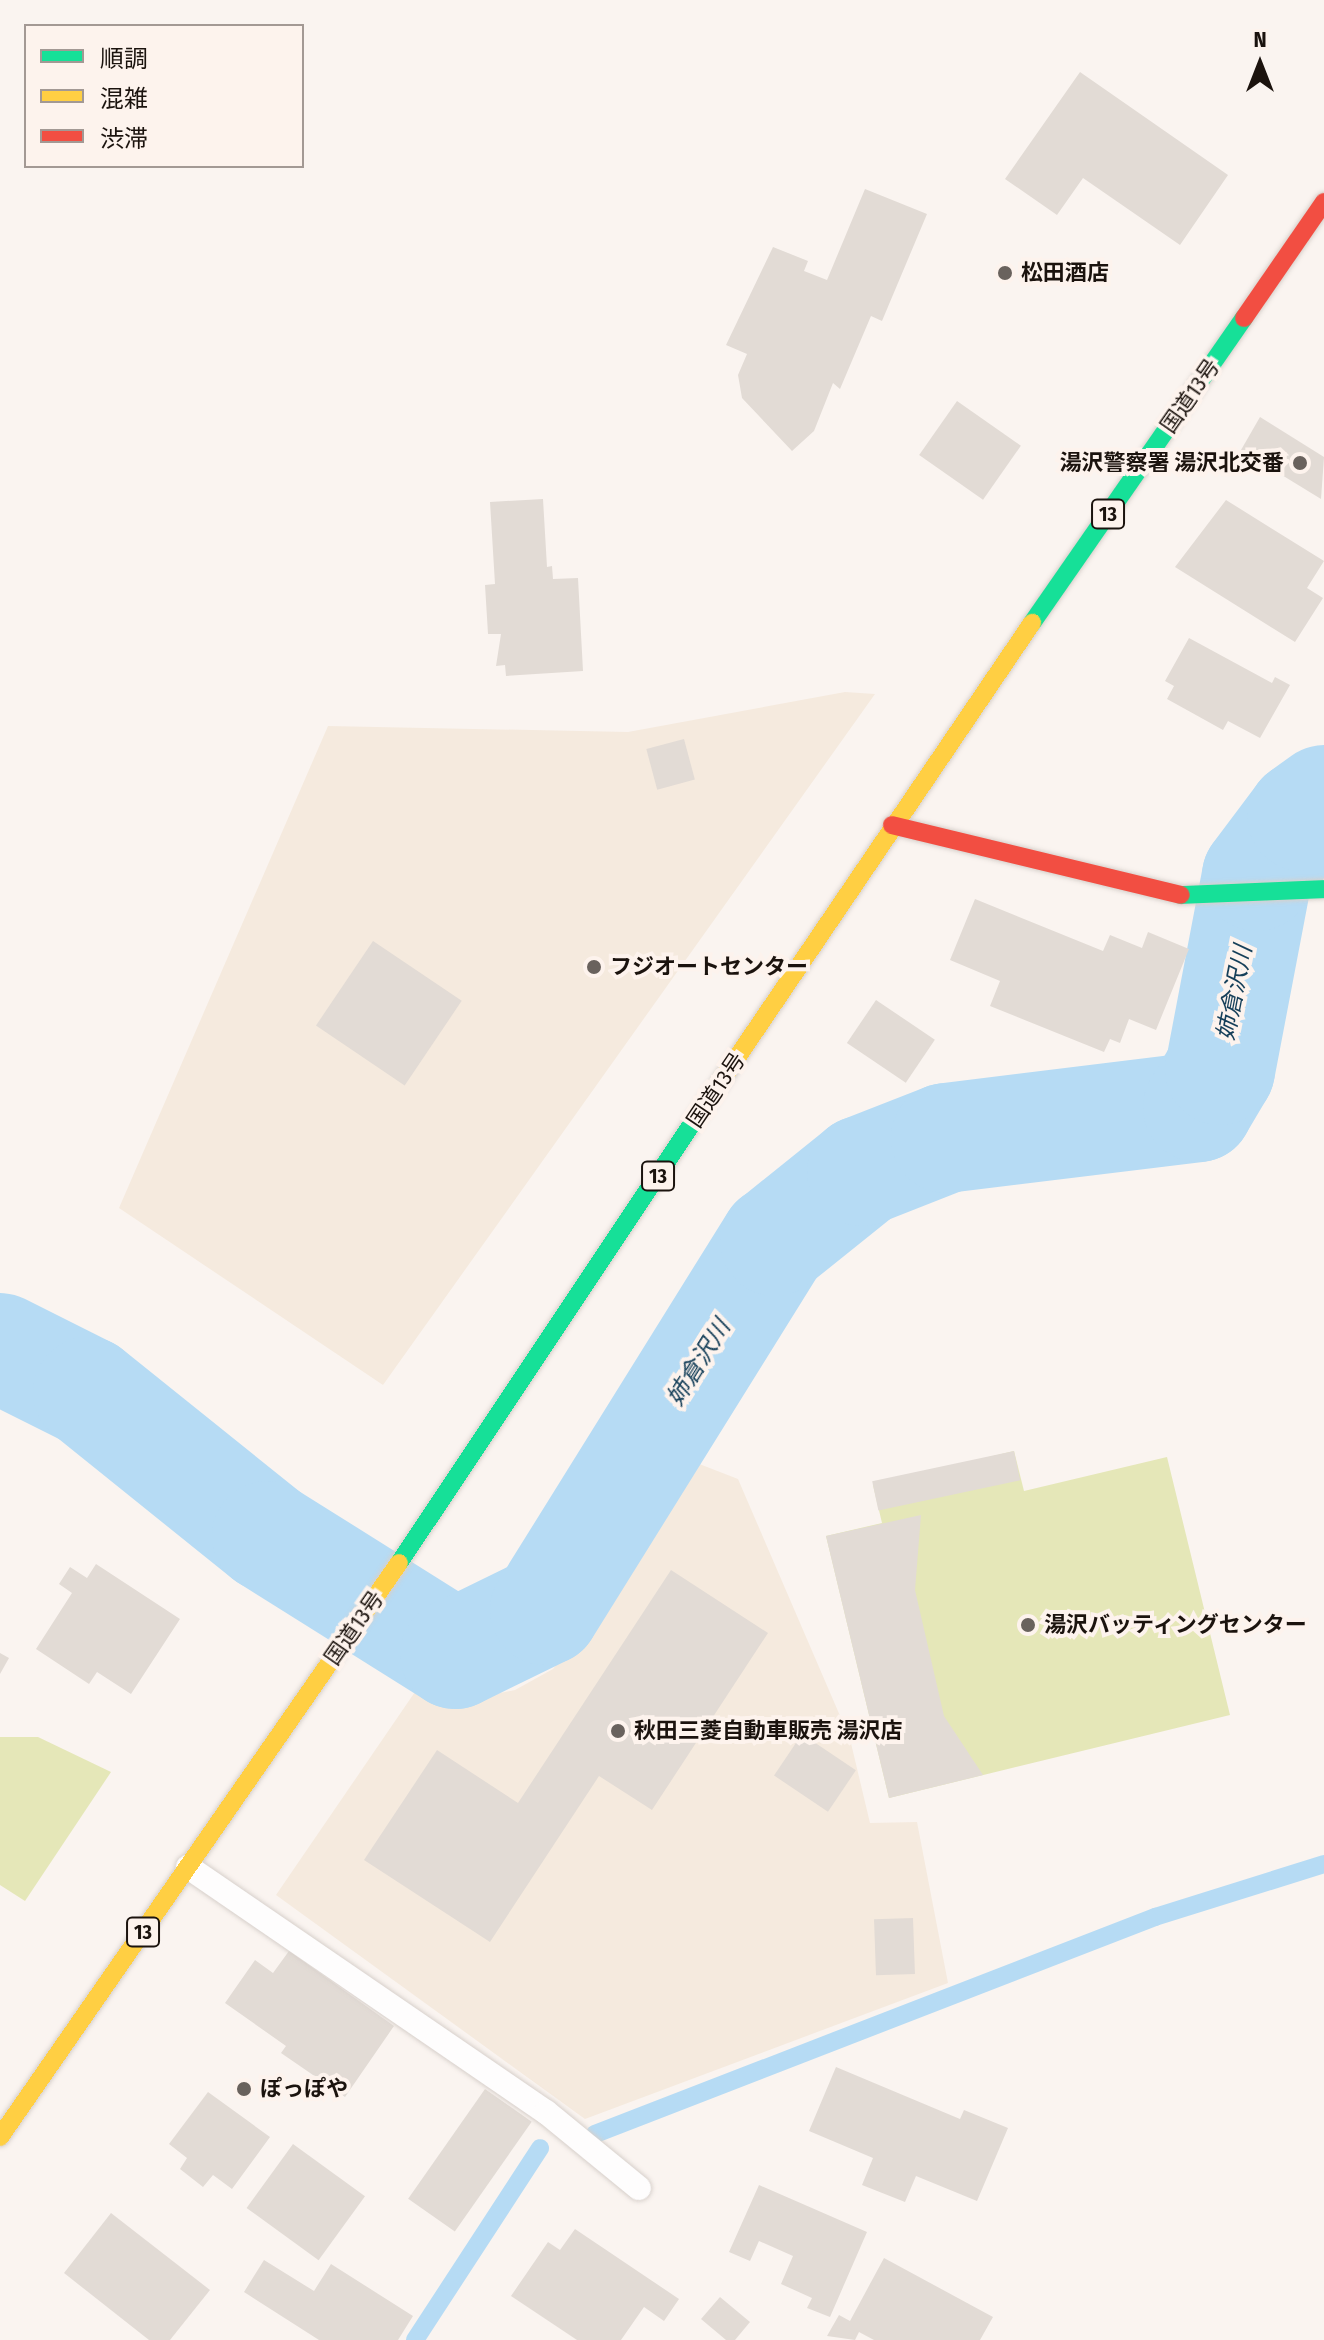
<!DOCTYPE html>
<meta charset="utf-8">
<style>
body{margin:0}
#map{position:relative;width:1324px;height:2340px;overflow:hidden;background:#faf4f0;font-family:"Fira Sans Condensed","Noto Sans JP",sans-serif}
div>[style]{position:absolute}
.commercial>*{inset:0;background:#f5eade}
.green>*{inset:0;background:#e5e7b8}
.stream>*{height:18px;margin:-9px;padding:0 9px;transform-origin:9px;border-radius:9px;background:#b6dbf4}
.river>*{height:110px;margin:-55px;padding:0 55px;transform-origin:55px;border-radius:55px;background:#b6dbf4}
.building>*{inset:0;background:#e2dbd5;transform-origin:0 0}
.roads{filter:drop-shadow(0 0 2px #d7d0cb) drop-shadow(0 0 2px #d7d0cb)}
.lane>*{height:24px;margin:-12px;padding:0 12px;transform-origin:12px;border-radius:12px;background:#fefdfd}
.fast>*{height:18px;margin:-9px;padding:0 9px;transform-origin:9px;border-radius:9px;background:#16e098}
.slow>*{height:18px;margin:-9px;padding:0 9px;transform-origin:9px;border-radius:9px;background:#ffcf43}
.jam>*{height:18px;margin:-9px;padding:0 9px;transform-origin:9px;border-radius:9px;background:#f24e42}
.dots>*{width:22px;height:22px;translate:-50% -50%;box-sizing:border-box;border:4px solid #fdf3ed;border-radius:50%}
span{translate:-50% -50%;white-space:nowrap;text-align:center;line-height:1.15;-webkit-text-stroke:8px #fdf3ed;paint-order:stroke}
.shield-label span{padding:2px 6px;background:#fdf3ed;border:2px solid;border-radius:6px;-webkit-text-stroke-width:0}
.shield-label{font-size:20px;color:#1b130e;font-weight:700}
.poi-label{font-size:22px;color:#1b130e;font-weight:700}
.left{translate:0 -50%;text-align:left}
.right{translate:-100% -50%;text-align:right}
.street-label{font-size:22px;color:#1b130e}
.water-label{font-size:24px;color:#153f59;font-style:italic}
.legend{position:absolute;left:24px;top:24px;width:280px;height:144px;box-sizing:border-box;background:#fdf3ed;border:2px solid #a39994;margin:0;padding:10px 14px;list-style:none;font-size:24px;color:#1b130e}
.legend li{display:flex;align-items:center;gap:16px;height:40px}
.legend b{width:40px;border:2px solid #a39994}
.north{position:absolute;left:1220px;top:24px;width:80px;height:80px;-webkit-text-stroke:6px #fdf3ed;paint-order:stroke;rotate:0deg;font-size:22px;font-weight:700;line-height:32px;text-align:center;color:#1b130e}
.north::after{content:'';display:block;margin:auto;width:28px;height:36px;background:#1b130e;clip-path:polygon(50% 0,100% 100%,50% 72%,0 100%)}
</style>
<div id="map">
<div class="commercial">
<i style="clip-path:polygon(845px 692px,875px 694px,383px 1385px,119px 1208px,328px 726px,628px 732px)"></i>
<i style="clip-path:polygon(689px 1460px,738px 1479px,850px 1739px,870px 1823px,917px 1822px,948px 1983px,585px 2119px,276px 1895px,417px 1689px,465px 1700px,515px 1690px,553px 1669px,629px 1572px)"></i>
</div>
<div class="green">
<i style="clip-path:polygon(1014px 1451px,1024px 1491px,1167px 1457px,1230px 1715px,889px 1798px,826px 1536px,882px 1523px,873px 1485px)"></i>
<i style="clip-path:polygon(0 1737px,38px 1737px,111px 1772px,25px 1901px,0 1885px)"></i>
</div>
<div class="stream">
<i style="left:595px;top:2134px;width:601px;rotate:-21.18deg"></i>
<i style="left:1155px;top:1917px;width:177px;rotate:-17.4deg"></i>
<i style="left:415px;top:2340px;width:229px;rotate:-56.9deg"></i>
</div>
<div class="river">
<i style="left:0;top:1348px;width:98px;rotate:26.6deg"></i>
<i style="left:88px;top:1392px;width:230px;rotate:38.8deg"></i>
<i style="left:267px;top:1536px;width:222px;rotate:32.1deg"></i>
<i style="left:455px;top:1654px;width:100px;rotate:-26.1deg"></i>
<i style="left:545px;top:1610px;width:435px;rotate:-58.1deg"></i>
<i style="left:775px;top:1241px;width:112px;rotate:-38.8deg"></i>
<i style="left:862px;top:1171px;width:90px;rotate:-21.4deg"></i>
<i style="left:946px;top:1138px;width:254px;rotate:-7deg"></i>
<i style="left:1198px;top:1107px;width:43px;rotate:-59.3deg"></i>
<i style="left:1220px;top:1070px;width:197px;rotate:-79.2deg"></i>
<i style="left:1257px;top:876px;width:75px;rotate:-53.1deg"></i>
<i style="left:1302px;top:816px;width:27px;rotate:-36deg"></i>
</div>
<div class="building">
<i style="clip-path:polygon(1080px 72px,1228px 175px,1180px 245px,1083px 178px,1057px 215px,1005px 179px)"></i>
<i style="clip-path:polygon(865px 189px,927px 214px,882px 321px,871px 316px,840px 389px,833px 383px,814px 431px,792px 451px,742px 398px,738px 375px,747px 354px,726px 345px,773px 247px,808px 261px,804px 271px,827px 280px)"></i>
<i style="left:957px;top:401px;width:78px;height:66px;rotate:35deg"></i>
<i style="clip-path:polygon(1260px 417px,1324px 457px,1321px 499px,1241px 450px)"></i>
<i style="clip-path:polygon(543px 499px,547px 567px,552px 566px,553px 579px,578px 578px,583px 671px,506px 676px,505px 665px,496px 666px,501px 634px,488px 634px,485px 585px,495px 584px,490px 502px)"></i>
<i style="clip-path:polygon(1226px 500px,1324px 561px,1307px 588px,1323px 598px,1295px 642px,1175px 567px)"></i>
<i style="clip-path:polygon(1189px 638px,1272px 683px,1275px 677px,1290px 685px,1260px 738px,1228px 721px,1223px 730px,1167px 699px,1174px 686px,1165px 681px)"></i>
<i style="left:684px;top:739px;width:42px;height:39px;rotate:75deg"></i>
<i style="clip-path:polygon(975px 899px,1103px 951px,1110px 935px,1142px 948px,1148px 932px,1189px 949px,1156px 1030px,1129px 1019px,1120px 1043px,1110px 1039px,1104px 1052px,990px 1006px,1000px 981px,950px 960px)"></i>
<i style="left:373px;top:941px;width:107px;height:102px;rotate:34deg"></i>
<i style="left:876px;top:1000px;width:71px;height:52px;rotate:34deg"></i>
<i style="left:1014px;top:1451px;width:30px;height:145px;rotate:78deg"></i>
<i style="clip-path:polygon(921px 1515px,915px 1590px,944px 1716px,983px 1775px,889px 1798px,826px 1536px)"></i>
<i style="clip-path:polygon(96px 1564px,180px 1619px,131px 1694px,97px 1672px,89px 1684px,36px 1649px,72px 1593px,59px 1584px,70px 1567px,87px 1578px)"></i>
<i style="clip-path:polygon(671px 1570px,768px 1633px,652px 1810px,599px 1776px,490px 1942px,364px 1860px,437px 1750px,518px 1803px)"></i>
<i style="clip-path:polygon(0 1653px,9px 1658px,0 1674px)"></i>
<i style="left:802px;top:1734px;width:65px;height:50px;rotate:34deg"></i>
<i style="left:913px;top:1918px;width:56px;height:39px;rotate:88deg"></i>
<i style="clip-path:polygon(289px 1951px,394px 2026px,345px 2097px,281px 2053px,286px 2046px,225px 2003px,255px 1960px,273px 1973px)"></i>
<i style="clip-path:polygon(836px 2067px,960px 2119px,964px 2110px,1008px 2128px,977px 2201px,916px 2176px,905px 2202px,862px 2185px,873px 2158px,809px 2131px)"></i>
<i style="left:485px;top:2089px;width:57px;height:134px;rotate:35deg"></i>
<i style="clip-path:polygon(208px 2092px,270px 2137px,232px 2189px,213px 2175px,203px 2187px,180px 2169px,187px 2158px,169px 2144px)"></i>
<i style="left:293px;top:2144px;width:89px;height:79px;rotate:36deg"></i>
<i style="clip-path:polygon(759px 2185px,867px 2232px,830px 2317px,807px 2308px,812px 2298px,781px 2284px,793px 2256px,759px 2241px,750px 2261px,729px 2252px)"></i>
<i style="clip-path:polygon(111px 2213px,210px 2290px,170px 2340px,149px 2340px,64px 2273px)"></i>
<i style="clip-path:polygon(575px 2229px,679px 2299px,664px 2321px,644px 2307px,621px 2340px,577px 2340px,511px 2296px,548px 2242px,560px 2250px)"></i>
<i style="clip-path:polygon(884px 2258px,993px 2317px,980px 2340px,874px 2340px,859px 2332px,855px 2340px,827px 2336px,839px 2315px,850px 2321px)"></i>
<i style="clip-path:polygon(264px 2260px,314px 2291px,331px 2264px,413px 2316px,398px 2340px,319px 2340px,244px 2292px)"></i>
<i style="clip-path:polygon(720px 2297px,750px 2322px,735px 2340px,726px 2340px,701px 2319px)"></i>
</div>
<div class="roads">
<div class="lane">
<i style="left:188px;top:1867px;width:434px;rotate:34.4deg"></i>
<i style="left:546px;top:2112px;width:120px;rotate:39.3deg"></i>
</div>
<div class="fast">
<i style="left:1032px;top:623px;width:371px;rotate:-55.2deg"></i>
<i style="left:1181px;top:895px;width:143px;rotate:-2.4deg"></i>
<i style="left:399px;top:1563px;width:539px;rotate:-56.28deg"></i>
</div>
<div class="slow">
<i style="left:698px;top:1115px;width:595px;rotate:-55.83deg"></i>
<i style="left:0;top:2137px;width:699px;rotate:-55.2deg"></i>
</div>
<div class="jam">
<i style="left:1244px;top:318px;width:141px;rotate:-55.4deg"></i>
<i style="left:892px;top:825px;width:297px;rotate:13.6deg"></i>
</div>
</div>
<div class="dots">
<i style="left:1005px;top:273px;background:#69625d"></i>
<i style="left:1300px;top:463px;background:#69625d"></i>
<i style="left:594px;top:967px;background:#69625d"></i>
<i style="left:1028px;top:1625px;background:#69625d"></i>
<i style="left:618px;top:1731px;background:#69625d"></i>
<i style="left:244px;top:2089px;background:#69625d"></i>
</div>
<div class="shield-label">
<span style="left:1108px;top:514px">13</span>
<span style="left:658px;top:1176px">13</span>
<span style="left:143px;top:1932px">13</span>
</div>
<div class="poi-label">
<span class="left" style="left:1021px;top:273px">松田酒店</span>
<span class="right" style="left:1284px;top:463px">湯沢警察署 湯沢北交番</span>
<span class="left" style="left:610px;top:967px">フジオートセンター</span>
<span class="left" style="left:1044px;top:1625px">湯沢バッティングセンター</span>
<span class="left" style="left:634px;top:1731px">秋田三菱自動車販売 湯沢店</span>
<span class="left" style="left:260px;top:2089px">ぽっぽや</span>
</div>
<div class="street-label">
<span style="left:1190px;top:396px;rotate:-55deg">国道13号</span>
<span style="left:716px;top:1090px;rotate:-56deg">国道13号</span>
<span style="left:354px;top:1628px;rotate:-55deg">国道13号</span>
</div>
<div class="water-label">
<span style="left:1235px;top:993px;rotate:-79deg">姉倉沢川</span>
<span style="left:699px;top:1363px;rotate:-58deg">姉倉沢川</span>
</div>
<ul class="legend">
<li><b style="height:10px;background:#16e098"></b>順調</li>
<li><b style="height:10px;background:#ffcf43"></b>混雑</li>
<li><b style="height:10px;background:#f24e42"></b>渋滞</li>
</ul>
<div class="north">N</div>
</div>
